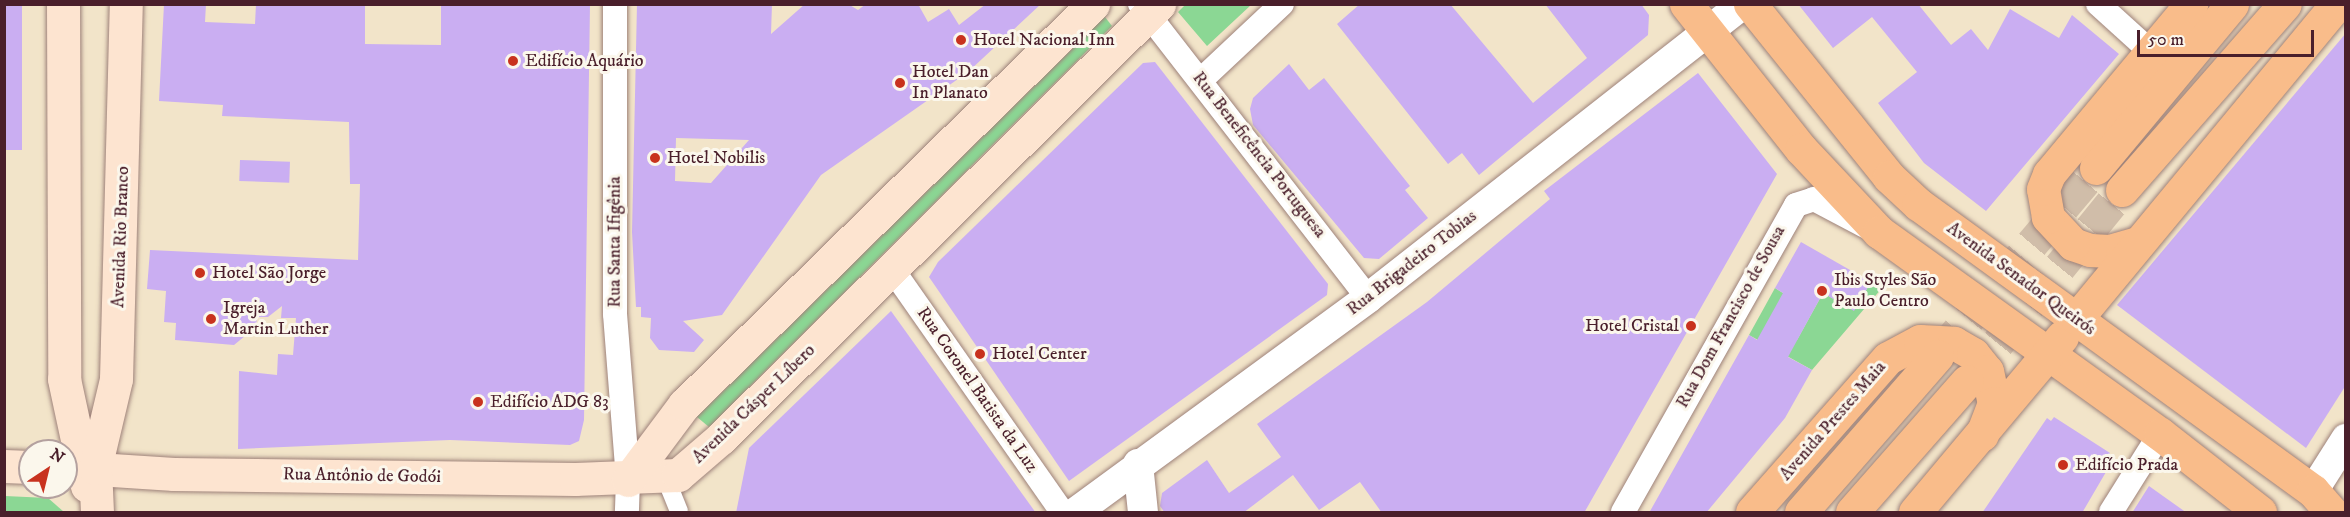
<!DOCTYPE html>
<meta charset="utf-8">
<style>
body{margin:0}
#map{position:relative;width:2350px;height:517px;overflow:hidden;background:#f2e4c9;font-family:"IM FELL DW Pica",serif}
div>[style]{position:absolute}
.green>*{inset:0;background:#8bd794}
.building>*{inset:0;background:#caaef2;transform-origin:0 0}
.trunk-tunnel>*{height:33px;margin-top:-16.5px;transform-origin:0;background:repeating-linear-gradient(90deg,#d0bda9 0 33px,transparent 0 49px)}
.roads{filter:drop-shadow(0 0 2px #9e827a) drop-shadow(0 0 2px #9e827a)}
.pedestrian>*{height:18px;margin:-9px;padding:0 9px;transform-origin:9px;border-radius:9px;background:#fff}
.minor>*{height:24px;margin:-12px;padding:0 12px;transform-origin:12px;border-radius:12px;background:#fff}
.tertiary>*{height:30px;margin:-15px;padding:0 15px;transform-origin:15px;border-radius:15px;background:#fff}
.secondary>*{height:33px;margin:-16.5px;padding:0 16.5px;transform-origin:16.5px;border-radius:16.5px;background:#fde4d0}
.primary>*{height:33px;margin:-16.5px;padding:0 16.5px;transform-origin:16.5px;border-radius:16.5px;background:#f9bc8a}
.trunk>*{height:33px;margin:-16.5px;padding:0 16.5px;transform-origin:16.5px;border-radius:16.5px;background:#f9bc8a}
.dots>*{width:16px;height:16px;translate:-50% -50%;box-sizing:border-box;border:3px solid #fbf7ec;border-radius:50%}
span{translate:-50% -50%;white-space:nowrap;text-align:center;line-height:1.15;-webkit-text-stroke:6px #fbf7ec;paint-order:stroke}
.poi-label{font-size:18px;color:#4a1f2b}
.left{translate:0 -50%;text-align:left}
.right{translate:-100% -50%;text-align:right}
.street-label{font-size:18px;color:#4a1f2b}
.frame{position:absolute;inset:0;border:6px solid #4a1f2b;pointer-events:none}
.north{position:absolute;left:18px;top:439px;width:60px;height:60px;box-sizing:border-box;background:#fbf7ec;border:2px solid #b4a19f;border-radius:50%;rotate:35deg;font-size:16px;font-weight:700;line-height:24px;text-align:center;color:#4a1f2b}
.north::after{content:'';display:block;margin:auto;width:21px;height:27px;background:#c8321e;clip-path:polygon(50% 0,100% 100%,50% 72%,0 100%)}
.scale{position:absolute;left:2137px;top:30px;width:177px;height:27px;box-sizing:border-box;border:3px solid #4a1f2b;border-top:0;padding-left:8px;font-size:18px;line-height:21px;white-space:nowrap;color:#4a1f2b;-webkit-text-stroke:4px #fbf7ec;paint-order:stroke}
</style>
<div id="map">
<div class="green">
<i style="clip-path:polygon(1185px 5px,1185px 4px,1251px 5px,1207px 46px,1178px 12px)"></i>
<i style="clip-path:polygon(1105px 17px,1112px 26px,709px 427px,697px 417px)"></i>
<i style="clip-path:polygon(1871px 282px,1882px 288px,1812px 370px,1749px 335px,1775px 288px,1783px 293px,1797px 340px,1823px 293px,1854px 310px)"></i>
<i style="clip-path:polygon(5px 496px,48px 498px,64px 512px,5px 512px)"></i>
</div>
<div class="building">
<i style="left:4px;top:4px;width:18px;height:146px"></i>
<i style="clip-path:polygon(164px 4px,206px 4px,205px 22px,255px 24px,256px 4px,365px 4px,365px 44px,441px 45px,441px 4px,590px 4px,584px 420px,579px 441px,570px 445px,450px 440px,238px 449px,239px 371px,277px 375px,278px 354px,293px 355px,296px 318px,281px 318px,282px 306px,268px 317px,257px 317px,256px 327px,234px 345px,175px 340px,176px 323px,164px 322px,166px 291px,147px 289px,150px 250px,358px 260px,360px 184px,350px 184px,349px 122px,222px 116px,223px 105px,159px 101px)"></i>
<i style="clip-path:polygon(evenodd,637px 4px,772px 4px,771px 34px,805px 4px,848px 4px,858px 10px,866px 4px,918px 4px,928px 22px,949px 9px,959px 25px,986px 4px,1041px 4px,968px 72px,821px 175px,722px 315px,683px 321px,704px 340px,694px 352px,659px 350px,650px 338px,651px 318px,641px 317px,641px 307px,636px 307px,632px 232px,637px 4px,676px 138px,749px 140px,711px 183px,675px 181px,676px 138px)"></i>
<i style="clip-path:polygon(1360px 4px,1450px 4px,1533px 103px,1587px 58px,1545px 4px,1641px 4px,1649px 15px,1648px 35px,1479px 175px,1462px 153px,1448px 164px,1337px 24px)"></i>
<i style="clip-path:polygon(1798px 4px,1918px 4px,1951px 45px,1971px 29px,1988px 50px,2010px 9px,2059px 38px,2072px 15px,2119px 54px,1986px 211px,1924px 163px,1878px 103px,1917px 72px,1872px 17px,1833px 48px)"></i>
<i style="clip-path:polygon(2346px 33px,2346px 385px,2306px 448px,2117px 305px)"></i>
<i style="clip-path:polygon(1155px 62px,1328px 284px,1327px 295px,1069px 481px,929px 277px,938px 262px,1143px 63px)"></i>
<i style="clip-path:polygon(1289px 64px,1309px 90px,1324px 78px,1410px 186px,1405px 190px,1428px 218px,1379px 259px,1364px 258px,1253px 125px,1250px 109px,1253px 98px)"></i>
<i style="clip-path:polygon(1698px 73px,1777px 174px,1584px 513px,1382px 513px,1360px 482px,1319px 510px,1293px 475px,1243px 513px,1165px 513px,1160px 506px,1162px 493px,1207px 460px,1229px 493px,1281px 457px,1257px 424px,1427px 302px,1550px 199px,1544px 191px)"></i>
<i style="left:240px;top:160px;width:50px;height:21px;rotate:2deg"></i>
<i style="clip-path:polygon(1801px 242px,1871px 282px,1854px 311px,1823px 293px,1788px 357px,1812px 370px,1785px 418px,1706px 513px,1649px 513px,1749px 335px,1757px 340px,1783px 293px,1775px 288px)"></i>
<i style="clip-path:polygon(891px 311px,1036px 513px,736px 513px,749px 448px)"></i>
<i style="clip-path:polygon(2054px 417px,2110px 453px,2108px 457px,2113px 460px,2082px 513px,1982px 513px,2047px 418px,2051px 421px)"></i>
<i style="clip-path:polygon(2149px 486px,2163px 496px,2187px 513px,2132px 513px)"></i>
</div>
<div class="trunk-tunnel">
<i style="left:1937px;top:356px;width:246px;rotate:-49.8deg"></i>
<i style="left:1967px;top:381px;width:246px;rotate:-50.9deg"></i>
</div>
<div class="roads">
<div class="pedestrian">
<i style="left:666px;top:479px;width:35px;rotate:68deg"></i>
</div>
<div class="minor">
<i style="left:615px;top:4px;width:310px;rotate:90deg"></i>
<i style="left:615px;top:314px;width:167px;rotate:85.5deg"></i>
<i style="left:628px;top:480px;width:32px;rotate:92deg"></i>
<i style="left:1140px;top:4px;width:372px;rotate:52.2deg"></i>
<i style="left:2098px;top:4px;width:72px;rotate:42.2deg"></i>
<i style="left:1201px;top:80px;width:111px;rotate:-43.2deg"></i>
<i style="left:892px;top:269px;width:297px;rotate:55deg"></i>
<i style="left:1623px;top:512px;width:352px;rotate:-60.6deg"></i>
<i style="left:1796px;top:205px;width:19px;rotate:-18deg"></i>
<i style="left:1814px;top:199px;width:58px;rotate:27.9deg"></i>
<i style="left:2111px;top:512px;width:92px;rotate:-57.9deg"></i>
</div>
<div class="tertiary">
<i style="left:1138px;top:464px;width:48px;rotate:84.1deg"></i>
<i style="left:2313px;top:491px;width:62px;rotate:-57.6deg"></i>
<i style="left:1076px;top:512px;width:362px;rotate:-36.2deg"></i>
<i style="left:1368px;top:298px;width:477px;rotate:-38.1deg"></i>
</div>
<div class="secondary">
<i style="left:63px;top:4px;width:375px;rotate:89.8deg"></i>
<i style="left:64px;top:379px;width:109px;rotate:77.9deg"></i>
<i style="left:4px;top:466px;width:26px;rotate:2deg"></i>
<i style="left:66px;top:467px;width:108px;rotate:3.7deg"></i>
<i style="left:174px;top:474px;width:401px;rotate:0.7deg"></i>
<i style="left:575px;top:479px;width:103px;rotate:-2.2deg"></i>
<i style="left:678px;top:475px;width:57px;rotate:-40.7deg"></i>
<i style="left:721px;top:438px;width:617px;rotate:-44.74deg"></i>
<i style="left:628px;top:480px;width:94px;rotate:-53.3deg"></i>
<i style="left:684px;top:405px;width:573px;rotate:-44.43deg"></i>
<i style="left:97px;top:512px;width:44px;rotate:-92.6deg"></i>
<i style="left:95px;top:468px;width:91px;rotate:-76.7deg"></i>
<i style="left:116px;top:379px;width:375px;rotate:-88.5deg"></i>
</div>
<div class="primary">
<i style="left:1686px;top:4px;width:185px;rotate:51.6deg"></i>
<i style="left:1801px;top:149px;width:114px;rotate:46.8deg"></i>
<i style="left:1879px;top:232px;width:346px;rotate:35.7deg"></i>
<i style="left:2160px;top:434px;width:127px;rotate:38deg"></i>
<i style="left:1750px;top:4px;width:222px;rotate:51.2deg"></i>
<i style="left:1889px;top:177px;width:40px;rotate:43deg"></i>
<i style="left:1918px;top:204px;width:488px;rotate:36deg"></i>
<i style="left:2313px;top:491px;width:28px;rotate:49deg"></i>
<i style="left:1752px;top:512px;width:205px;rotate:-48.6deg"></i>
<i style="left:1888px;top:358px;width:36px;rotate:-28deg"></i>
<i style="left:1920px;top:341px;width:34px;rotate:3deg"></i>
<i style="left:1954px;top:343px;width:22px;rotate:30deg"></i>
<i style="left:1973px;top:354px;width:22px;rotate:51deg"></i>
<i style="left:1987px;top:371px;width:33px;rotate:78deg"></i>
<i style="left:1994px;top:403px;width:34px;rotate:111deg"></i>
<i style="left:1915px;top:512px;width:229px;rotate:-50deg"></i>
</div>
<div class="trunk">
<i style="left:2096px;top:168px;width:213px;rotate:-50.3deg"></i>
<i style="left:2122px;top:190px;width:247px;rotate:-48.8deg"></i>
<i style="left:2137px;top:243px;width:29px;rotate:164deg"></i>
<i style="left:2109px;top:251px;width:19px;rotate:-177deg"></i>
<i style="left:2090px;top:250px;width:18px;rotate:-161deg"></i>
<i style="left:2073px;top:244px;width:37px;rotate:-133deg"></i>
<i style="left:2048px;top:217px;width:28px;rotate:-100deg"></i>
<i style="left:2043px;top:189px;width:16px;rotate:-68deg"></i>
<i style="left:2049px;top:174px;width:222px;rotate:-50.1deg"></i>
<i style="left:2077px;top:318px;width:408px;rotate:-50.4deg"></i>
<i style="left:1801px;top:512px;width:207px;rotate:-48.9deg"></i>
<i style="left:1852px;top:512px;width:174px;rotate:-48.7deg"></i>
</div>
</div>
<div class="dots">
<i style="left:961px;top:40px;background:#c8321e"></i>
<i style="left:513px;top:61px;background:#c8321e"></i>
<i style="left:900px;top:83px;background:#c8321e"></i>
<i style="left:655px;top:158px;background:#c8321e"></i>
<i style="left:200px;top:273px;background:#c8321e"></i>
<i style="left:1822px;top:291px;background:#c8321e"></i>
<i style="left:211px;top:319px;background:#c8321e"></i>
<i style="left:1691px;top:326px;background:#c8321e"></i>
<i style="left:980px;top:354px;background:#c8321e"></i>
<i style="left:478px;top:402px;background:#c8321e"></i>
<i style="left:2063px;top:465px;background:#c8321e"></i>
</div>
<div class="poi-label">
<span class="left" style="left:973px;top:40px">Hotel Nacional Inn</span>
<span class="left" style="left:525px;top:61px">Edifício Aquário</span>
<span class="left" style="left:912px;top:83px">Hotel Dan<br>In Planato</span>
<span class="left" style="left:667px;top:158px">Hotel Nobilis</span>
<span class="left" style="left:212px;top:273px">Hotel São Jorge</span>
<span class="left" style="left:1834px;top:291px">Ibis Styles São<br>Paulo Centro</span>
<span class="left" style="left:223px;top:319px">Igreja<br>Martin Luther</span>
<span class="right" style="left:1679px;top:326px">Hotel Cristal</span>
<span class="left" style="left:992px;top:354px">Hotel Center</span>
<span class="left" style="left:490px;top:402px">Edifício ADG 83</span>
<span class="left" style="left:2075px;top:465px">Edifício Prada</span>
</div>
<div class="street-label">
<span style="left:1259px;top:155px;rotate:52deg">Rua Beneficência Portuguesa</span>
<span style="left:121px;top:237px;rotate:-88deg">Avenida Rio Branco</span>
<span style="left:615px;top:242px;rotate:-90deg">Rua Santa Ifigênia</span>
<span style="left:1412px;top:263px;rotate:-38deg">Rua Brigadeiro Tobias</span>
<span style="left:2021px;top:279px;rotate:36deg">Avenida Senador Queirós</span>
<span style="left:1731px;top:317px;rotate:-61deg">Rua Dom Francisco de Sousa</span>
<span style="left:977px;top:390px;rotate:55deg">Rua Coronel Batista da Luz</span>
<span style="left:754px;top:404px;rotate:-44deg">Avenida Cásper Líbero</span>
<span style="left:1833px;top:421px;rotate:-49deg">Avenida Prestes Maia</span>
<span style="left:362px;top:476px;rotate:1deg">Rua Antônio de Godói</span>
</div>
<div class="frame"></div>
<div class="north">N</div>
<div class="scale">50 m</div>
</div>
